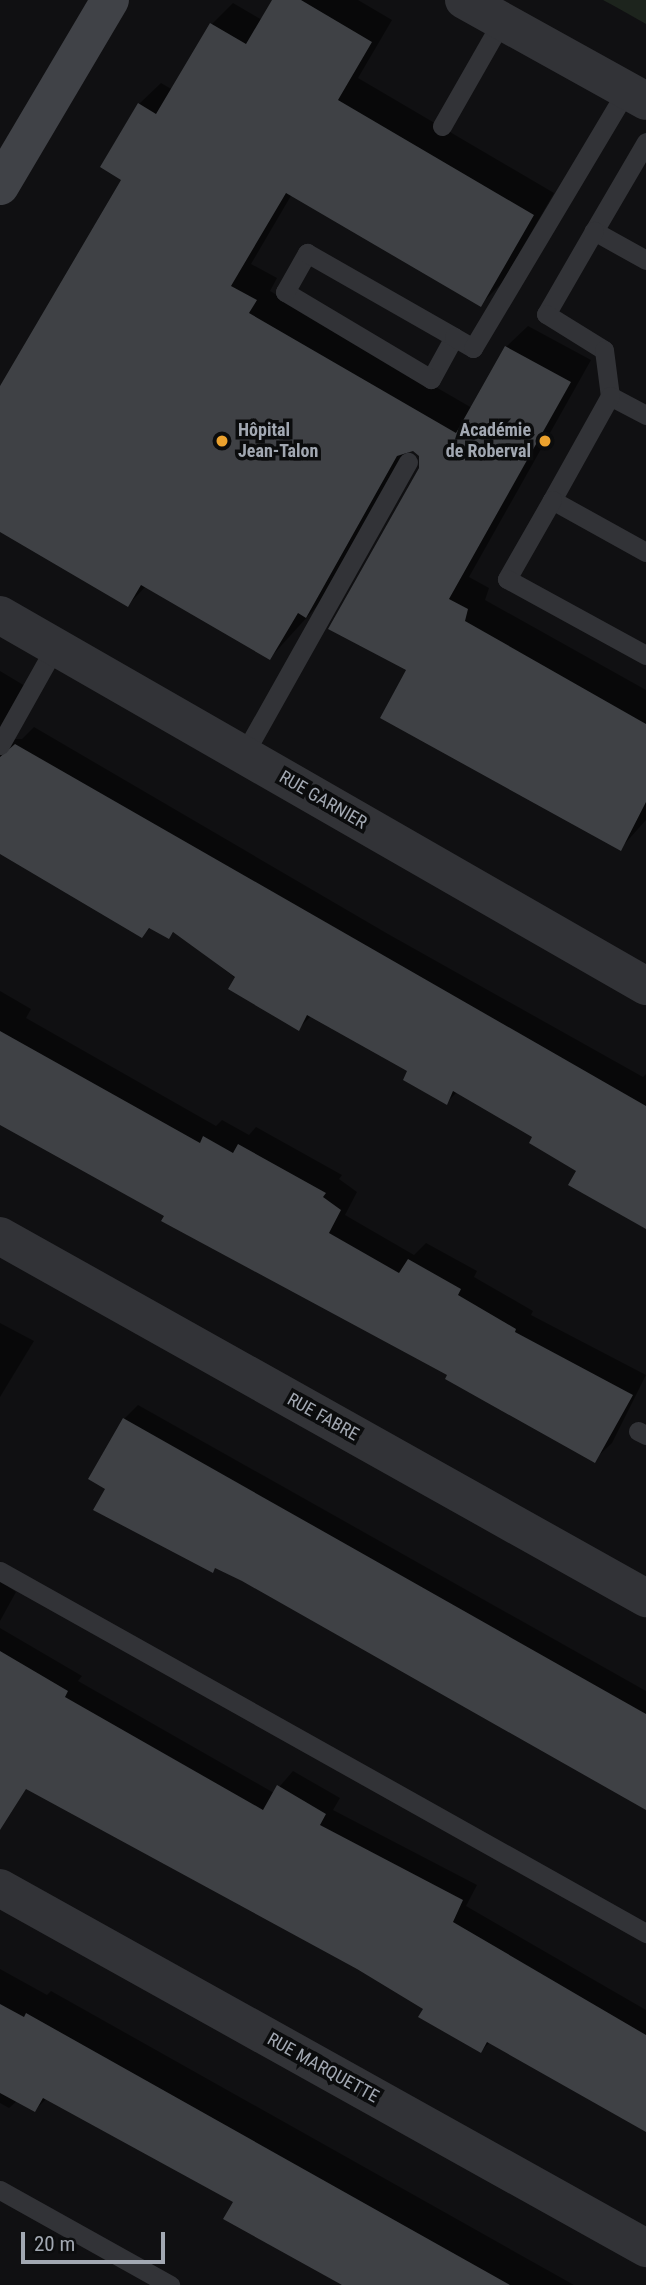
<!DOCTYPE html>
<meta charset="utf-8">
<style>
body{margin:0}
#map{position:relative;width:646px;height:2285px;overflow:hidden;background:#101012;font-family:"Roboto Condensed",sans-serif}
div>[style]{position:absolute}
.green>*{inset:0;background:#1d241d}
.shadow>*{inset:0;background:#0007}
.building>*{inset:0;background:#3f4145}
.service>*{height:19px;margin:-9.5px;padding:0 9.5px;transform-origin:9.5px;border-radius:9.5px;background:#323337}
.minor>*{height:38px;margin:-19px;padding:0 19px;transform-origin:19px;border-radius:19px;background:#323337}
.secondary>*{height:38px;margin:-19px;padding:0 19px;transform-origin:19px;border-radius:19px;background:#404247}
.dots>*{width:19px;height:19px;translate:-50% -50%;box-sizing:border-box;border:4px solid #0b0c0d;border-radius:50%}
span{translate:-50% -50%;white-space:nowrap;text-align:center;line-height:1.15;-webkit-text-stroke:7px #0b0c0d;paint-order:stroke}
.poi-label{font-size:18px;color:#a2a8b2;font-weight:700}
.left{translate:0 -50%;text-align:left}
.right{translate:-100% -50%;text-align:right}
.street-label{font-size:18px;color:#a2a8b2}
.scale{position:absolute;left:21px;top:2232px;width:144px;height:32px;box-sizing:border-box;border:4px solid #a2a8b2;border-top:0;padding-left:9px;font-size:21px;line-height:24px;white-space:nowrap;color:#a2a8b2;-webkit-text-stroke:5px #0b0c0d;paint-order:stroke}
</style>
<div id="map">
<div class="green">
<i style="clip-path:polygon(603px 0,646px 0,646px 24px,616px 7px)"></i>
</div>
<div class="shadow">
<i style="clip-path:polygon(274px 0,358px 0,392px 20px,358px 78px,554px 193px,502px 283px,480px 305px,292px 194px,251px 264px,277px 278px,270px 291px,472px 408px,506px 347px,528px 326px,591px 360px,469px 577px,489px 588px,485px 600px,646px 690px,646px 820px,620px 849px,408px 669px,420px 468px,421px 456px,414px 449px,408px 451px,328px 594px,270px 658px,146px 586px,128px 605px,0 530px,0 389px,123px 179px,139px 104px,161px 83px,173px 90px,212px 24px,233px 3px,262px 20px)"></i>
<i style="clip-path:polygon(0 671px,25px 686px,11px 739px,22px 739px,34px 727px,388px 934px,643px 1077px,646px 1074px,646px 1227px,535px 1136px,457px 1092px,446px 1103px,410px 1070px,312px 1015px,299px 1028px,175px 931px,169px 937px,151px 927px,142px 936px,0 852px)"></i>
<i style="clip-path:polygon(0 991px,31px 1009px,26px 1018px,216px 1126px,222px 1120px,249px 1135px,256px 1127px,342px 1175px,339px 1179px,357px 1192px,345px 1215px,414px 1255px,426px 1243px,477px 1271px,474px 1277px,533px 1311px,531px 1315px,646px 1375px,612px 1443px,594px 1460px,450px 1374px,0 1123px)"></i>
<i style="clip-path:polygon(0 1323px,34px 1341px,0 1397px)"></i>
<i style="clip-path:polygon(138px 1405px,646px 1691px,646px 1808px,107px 1488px,124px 1419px)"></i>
<i style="clip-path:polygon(0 1569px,14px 1577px,9px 1587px,16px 1592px,0 1621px)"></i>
<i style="clip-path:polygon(0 1628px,82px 1676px,78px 1681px,274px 1793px,293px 1771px,340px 1798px,333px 1810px,477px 1885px,466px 1906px,646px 2010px,646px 2131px,490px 2042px,481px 2051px,425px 2009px,358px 1968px,26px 1787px,0 1780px)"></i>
<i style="clip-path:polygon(0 1969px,47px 1995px,51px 1991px,574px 2285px,346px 2285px,235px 2202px,47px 2098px,35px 2110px,17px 2101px,9px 2108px,0 2103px)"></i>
</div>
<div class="building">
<i style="clip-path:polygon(272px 0,301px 0,372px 42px,338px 100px,534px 215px,481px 307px,286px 193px,231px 286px,257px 300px,249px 313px,456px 433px,505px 346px,571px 382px,449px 599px,468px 609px,465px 621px,646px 724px,646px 802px,621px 851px,380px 718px,406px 670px,328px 629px,419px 468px,419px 456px,413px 451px,397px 456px,306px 618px,298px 613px,270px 660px,141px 585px,128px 607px,0 532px,0 386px,121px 180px,100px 167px,138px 103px,156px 114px,210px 23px,246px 44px)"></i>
<i style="clip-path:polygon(15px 744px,646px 1106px,646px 1229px,568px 1185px,576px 1171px,529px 1143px,532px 1137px,453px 1091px,447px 1105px,403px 1080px,407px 1071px,307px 1015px,299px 1031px,228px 989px,235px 977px,173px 932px,169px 939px,149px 928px,142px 938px,0 854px,0 757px)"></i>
<i style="clip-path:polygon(0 1031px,200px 1143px,203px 1136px,233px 1153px,238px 1144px,326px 1193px,323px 1197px,341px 1210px,329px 1233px,399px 1273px,408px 1259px,461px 1289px,458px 1295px,516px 1329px,515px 1332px,633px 1395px,595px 1463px,445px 1379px,447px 1375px,161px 1221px,164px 1216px,0 1125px)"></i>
<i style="clip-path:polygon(123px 1418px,646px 1714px,646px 1810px,242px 1581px,215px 1568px,213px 1573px,93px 1510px,105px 1489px,88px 1479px)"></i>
<i style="clip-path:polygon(0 1651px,68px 1691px,65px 1697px,263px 1810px,277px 1785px,326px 1814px,320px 1825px,463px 1900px,453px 1922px,646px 2035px,646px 2132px,487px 2042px,481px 2053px,418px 2017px,423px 2009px,357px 1969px,26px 1789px,0 1830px)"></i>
<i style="clip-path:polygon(0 2004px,24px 2017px,26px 2013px,510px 2285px,342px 2285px,223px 2219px,233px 2202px,43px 2098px,35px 2112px,0 2093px)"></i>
</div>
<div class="service">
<i style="left:442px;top:126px;width:121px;rotate:-60.3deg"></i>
<i style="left:594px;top:231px;width:103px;rotate:-59.7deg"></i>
<i style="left:646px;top:260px;width:60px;rotate:-150.9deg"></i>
<i style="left:594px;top:231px;width:96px;rotate:120deg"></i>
<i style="left:546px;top:314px;width:68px;rotate:31.8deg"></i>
<i style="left:604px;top:350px;width:46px;rotate:82.6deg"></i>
<i style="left:610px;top:396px;width:41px;rotate:27.8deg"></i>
<i style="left:454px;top:337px;width:48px;rotate:118.7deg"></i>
<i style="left:431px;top:379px;width:170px;rotate:-149.2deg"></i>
<i style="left:285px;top:292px;width:45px;rotate:-60.6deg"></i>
<i style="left:307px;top:253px;width:169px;rotate:29.7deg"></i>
<i style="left:454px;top:337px;width:22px;rotate:30deg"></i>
<i style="left:473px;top:348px;width:299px;rotate:-59.2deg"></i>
<i style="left:610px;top:396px;width:119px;rotate:119.1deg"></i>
<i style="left:552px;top:500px;width:107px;rotate:29deg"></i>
<i style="left:552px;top:500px;width:91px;rotate:119.7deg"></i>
<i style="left:507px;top:579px;width:158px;rotate:28.7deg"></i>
<i style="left:0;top:745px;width:112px;rotate:-60.7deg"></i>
<i style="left:244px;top:754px;width:335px;rotate:-60.7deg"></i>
<i style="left:638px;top:1431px;width:9px;rotate:27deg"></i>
<i style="left:0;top:1571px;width:741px;rotate:29.27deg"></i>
<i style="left:0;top:2190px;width:195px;rotate:29.2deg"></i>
</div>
<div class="minor">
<i style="left:464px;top:0;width:208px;rotate:29deg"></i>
<i style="left:0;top:615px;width:745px;rotate:29.87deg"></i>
<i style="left:0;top:1236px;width:741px;rotate:29.27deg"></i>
<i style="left:0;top:1888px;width:740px;rotate:29.13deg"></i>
</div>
<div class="secondary">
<i style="left:0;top:186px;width:216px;rotate:-59.4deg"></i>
</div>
<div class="dots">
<i style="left:222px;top:441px;background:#eca22e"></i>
<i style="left:545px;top:441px;background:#eca22e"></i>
</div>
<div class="poi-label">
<span class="left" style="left:238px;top:441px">Hôpital<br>Jean-Talon</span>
<span class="right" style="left:531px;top:441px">Académie<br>de Roberval</span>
</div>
<div class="street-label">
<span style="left:323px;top:800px;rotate:30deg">RUE GARNIER</span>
<span style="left:323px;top:1417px;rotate:29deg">RUE FABRE</span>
<span style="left:323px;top:2068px;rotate:29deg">RUE MARQUETTE</span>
</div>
<div class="scale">20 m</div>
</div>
